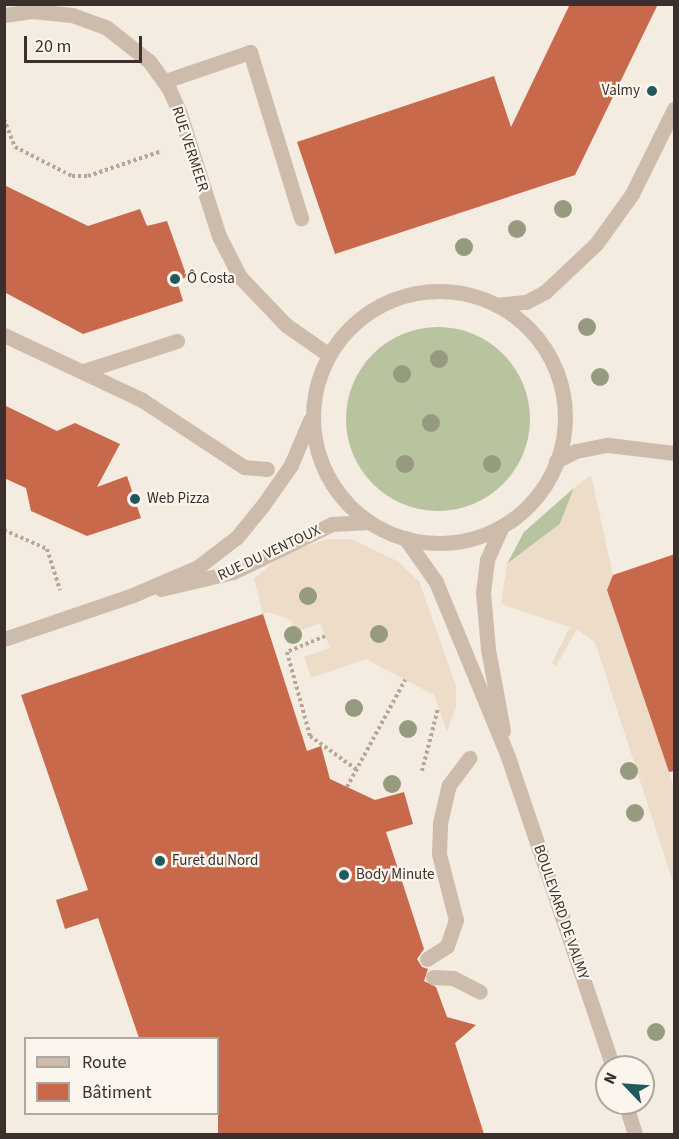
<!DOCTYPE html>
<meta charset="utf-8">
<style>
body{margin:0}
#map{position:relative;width:679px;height:1139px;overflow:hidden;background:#f4ebe1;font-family:"Source Sans 3",sans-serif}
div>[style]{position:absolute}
.green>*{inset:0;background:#b8c4a0}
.round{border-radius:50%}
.plaza>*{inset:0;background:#ecdcc8}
.building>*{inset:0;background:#c8694b}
.path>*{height:4px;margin-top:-2px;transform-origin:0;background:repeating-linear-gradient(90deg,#b9a596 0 3px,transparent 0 6px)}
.minor>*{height:15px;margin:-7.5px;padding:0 7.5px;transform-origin:7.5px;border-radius:7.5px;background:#cdbbac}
.minor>.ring{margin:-7.5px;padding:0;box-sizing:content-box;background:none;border:15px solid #cdbbac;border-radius:50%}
.trees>*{width:18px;height:18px;margin:-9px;border-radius:50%;background:#969b7f}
.dots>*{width:16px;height:16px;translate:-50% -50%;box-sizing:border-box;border:3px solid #fbf5ee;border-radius:50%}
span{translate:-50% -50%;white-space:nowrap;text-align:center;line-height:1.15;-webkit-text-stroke:4.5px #fbf5ee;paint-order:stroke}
.poi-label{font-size:15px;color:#3b302b}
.right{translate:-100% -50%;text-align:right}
.left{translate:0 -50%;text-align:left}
.street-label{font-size:15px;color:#3b302b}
.frame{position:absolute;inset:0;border:6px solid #3b302b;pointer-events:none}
.legend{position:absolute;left:24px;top:1037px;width:195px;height:78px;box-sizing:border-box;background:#fbf5ee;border:2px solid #aea6a0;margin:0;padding:8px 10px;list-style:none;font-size:18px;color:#3b302b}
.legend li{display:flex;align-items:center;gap:12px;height:30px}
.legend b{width:30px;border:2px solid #aea6a0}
.north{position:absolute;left:595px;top:1055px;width:60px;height:60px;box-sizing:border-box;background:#fbf5ee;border:2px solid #aea6a0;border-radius:50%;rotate:295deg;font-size:16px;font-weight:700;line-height:24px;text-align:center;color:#3b302b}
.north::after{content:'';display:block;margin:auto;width:21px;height:27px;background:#1f5a5e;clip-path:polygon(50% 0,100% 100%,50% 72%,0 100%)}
.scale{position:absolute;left:24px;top:36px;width:118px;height:27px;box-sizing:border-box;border:3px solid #3b302b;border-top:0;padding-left:8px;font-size:18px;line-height:21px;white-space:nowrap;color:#3b302b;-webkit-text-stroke:4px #fbf5ee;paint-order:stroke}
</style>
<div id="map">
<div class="green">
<i class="round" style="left:346px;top:327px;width:184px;height:184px"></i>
<i style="clip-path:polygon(574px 488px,560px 524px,507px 564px,524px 532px)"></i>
</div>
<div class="plaza">
<i style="clip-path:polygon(591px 475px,613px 575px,607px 590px,674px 787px,674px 885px,595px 642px,577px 629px,556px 666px,552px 663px,570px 627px,501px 604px,507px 564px,560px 524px,574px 488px)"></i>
<i style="clip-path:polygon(327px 539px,351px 539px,397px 561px,419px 581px,456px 686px,456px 707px,447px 731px,434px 695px,366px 659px,311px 678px,304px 657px,330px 648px,320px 623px,296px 632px,291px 620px,269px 612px,263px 614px,254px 579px,282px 555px)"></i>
</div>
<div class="building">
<i style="clip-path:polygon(570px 4px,658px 4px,575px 175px,335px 254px,297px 142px,494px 76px,511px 127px)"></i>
<i style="clip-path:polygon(4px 185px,88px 226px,140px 209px,147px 226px,167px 221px,187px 277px,177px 281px,183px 301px,83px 334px,4px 292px)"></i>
<i style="clip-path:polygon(4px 405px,57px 431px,75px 423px,120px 444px,97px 487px,127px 476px,141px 518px,87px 536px,31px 511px,26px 488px,4px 478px)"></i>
<i style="clip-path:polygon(675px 554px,675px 771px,669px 772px,607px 590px,613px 575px)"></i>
<i style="clip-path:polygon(263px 614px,307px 751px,321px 746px,330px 779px,375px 800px,404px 792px,413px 824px,386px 832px,424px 949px,417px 959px,422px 967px,428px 969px,424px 981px,436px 987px,447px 1017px,476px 1025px,455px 1043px,484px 1134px,218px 1134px,218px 1038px,139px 1038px,98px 918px,65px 929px,56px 900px,88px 890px,21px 695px)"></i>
</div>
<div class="path">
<i style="left:4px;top:119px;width:30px;rotate:69deg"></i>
<i style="left:15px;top:147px;width:64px;rotate:27deg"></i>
<i style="left:72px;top:176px;width:16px"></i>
<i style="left:88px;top:176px;width:78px;rotate:-18.7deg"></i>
<i style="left:4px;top:530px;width:47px;rotate:23.8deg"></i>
<i style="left:47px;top:549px;width:43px;rotate:72.4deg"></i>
<i style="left:325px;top:636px;width:41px;rotate:157.2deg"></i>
<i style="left:287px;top:652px;width:87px;rotate:74.7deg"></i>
<i style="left:310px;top:736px;width:57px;rotate:35.7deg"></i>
<i style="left:422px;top:771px;width:65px;rotate:-75.7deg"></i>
<i style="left:347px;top:787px;width:122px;rotate:-61.5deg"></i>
</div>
<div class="minor">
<i style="left:4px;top:15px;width:28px;rotate:-8deg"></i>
<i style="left:32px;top:11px;width:40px;rotate:5.7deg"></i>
<i style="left:72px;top:15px;width:37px;rotate:20deg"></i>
<i style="left:107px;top:28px;width:53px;rotate:38.2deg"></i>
<i style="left:149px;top:61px;width:34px;rotate:54deg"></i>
<i style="left:169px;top:89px;width:27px;rotate:66deg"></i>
<i style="left:180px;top:114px;width:128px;rotate:72.3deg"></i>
<i style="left:219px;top:236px;width:46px;rotate:62.9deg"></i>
<i style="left:240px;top:277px;width:66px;rotate:46.2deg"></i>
<i style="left:286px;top:325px;width:52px;rotate:34.9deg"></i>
<i style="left:165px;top:81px;width:90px;rotate:-18.8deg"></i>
<i style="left:250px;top:52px;width:174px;rotate:72.9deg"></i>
<i class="ring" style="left:313px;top:291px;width:237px;height:237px"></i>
<i style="left:496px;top:305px;width:30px;rotate:-6deg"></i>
<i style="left:526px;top:302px;width:21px;rotate:-28deg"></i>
<i style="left:545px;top:292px;width:70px;rotate:-43.3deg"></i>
<i style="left:596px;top:244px;width:62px;rotate:-54.2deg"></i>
<i style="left:632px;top:194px;width:95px;rotate:-63.7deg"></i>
<i style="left:4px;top:335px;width:153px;rotate:25.2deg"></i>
<i style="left:142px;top:400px;width:122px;rotate:33.3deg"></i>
<i style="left:244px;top:467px;width:23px;rotate:5deg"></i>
<i style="left:84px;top:371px;width:98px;rotate:-17.9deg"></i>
<i style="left:556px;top:461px;width:22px;rotate:-27deg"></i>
<i style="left:576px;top:451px;width:33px;rotate:-11deg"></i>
<i style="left:608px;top:445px;width:66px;rotate:6.9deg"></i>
<i style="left:502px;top:526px;width:37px;rotate:114deg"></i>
<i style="left:487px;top:560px;width:32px;rotate:97deg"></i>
<i style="left:483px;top:592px;width:57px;rotate:85deg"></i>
<i style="left:488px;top:649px;width:83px;rotate:79.6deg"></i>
<i style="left:405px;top:538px;width:54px;rotate:54.8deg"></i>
<i style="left:436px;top:582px;width:189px;rotate:67.6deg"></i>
<i style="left:508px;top:757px;width:327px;rotate:71.3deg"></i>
<i style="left:161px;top:589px;width:74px;rotate:-13.3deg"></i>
<i style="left:233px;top:572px;width:110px;rotate:-25.9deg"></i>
<i style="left:332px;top:524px;width:37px;rotate:-3deg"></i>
<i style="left:4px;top:639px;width:136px;rotate:-18.8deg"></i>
<i style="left:133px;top:595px;width:71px;rotate:-23.3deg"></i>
<i style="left:198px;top:567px;width:49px;rotate:-37.6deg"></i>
<i style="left:237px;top:537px;width:41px;rotate:-50.9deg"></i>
<i style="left:263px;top:505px;width:49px;rotate:-55deg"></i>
<i style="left:291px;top:465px;width:49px;rotate:-67.1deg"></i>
<i style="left:427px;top:959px;width:24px;rotate:-33deg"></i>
<i style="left:447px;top:946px;width:28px;rotate:-71deg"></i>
<i style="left:456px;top:920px;width:68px;rotate:-104.4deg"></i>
<i style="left:439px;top:854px;width:31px;rotate:-88deg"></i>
<i style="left:440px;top:823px;width:39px;rotate:-77deg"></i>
<i style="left:449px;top:785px;width:34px;rotate:-53deg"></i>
<i style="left:433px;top:977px;width:20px;rotate:3deg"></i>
<i style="left:453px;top:978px;width:30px;rotate:27deg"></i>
<i style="left:625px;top:1103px;width:33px;rotate:72deg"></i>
</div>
<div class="trees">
<i style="left:563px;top:209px"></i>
<i style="left:517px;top:229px"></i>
<i style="left:464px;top:247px"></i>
<i style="left:587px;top:327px"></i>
<i style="left:439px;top:359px"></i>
<i style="left:402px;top:374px"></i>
<i style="left:600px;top:377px"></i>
<i style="left:431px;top:423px"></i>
<i style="left:405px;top:464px"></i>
<i style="left:492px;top:464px"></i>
<i style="left:308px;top:596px"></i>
<i style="left:379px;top:634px"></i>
<i style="left:293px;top:635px"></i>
<i style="left:354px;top:708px"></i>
<i style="left:408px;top:729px"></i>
<i style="left:629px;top:771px"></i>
<i style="left:392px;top:784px"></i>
<i style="left:635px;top:813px"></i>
<i style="left:656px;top:1032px"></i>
</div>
<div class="dots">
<i style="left:652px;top:91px;background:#1f5a5e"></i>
<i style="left:175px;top:279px;background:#1f5a5e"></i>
<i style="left:135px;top:499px;background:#1f5a5e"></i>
<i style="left:160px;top:861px;background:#1f5a5e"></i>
<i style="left:344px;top:875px;background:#1f5a5e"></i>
</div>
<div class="poi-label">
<span class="right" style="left:640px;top:91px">Valmy</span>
<span class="left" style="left:187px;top:279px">Ô Costa</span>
<span class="left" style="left:147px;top:499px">Web Pizza</span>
<span class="left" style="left:172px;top:861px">Furet du Nord</span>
<span class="left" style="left:356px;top:875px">Body Minute</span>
</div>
<div class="street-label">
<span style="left:190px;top:149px;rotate:72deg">RUE VERMEER</span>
<span style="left:269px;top:553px;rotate:-25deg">RUE DU VENTOUX</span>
<span style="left:561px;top:912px;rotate:71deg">BOULEVARD DE VALMY</span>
</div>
<div class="frame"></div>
<ul class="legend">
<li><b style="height:8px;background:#cdbbac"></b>Route</li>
<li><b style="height:16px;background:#c8694b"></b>Bâtiment</li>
</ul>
<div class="north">N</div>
<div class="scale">20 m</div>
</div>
